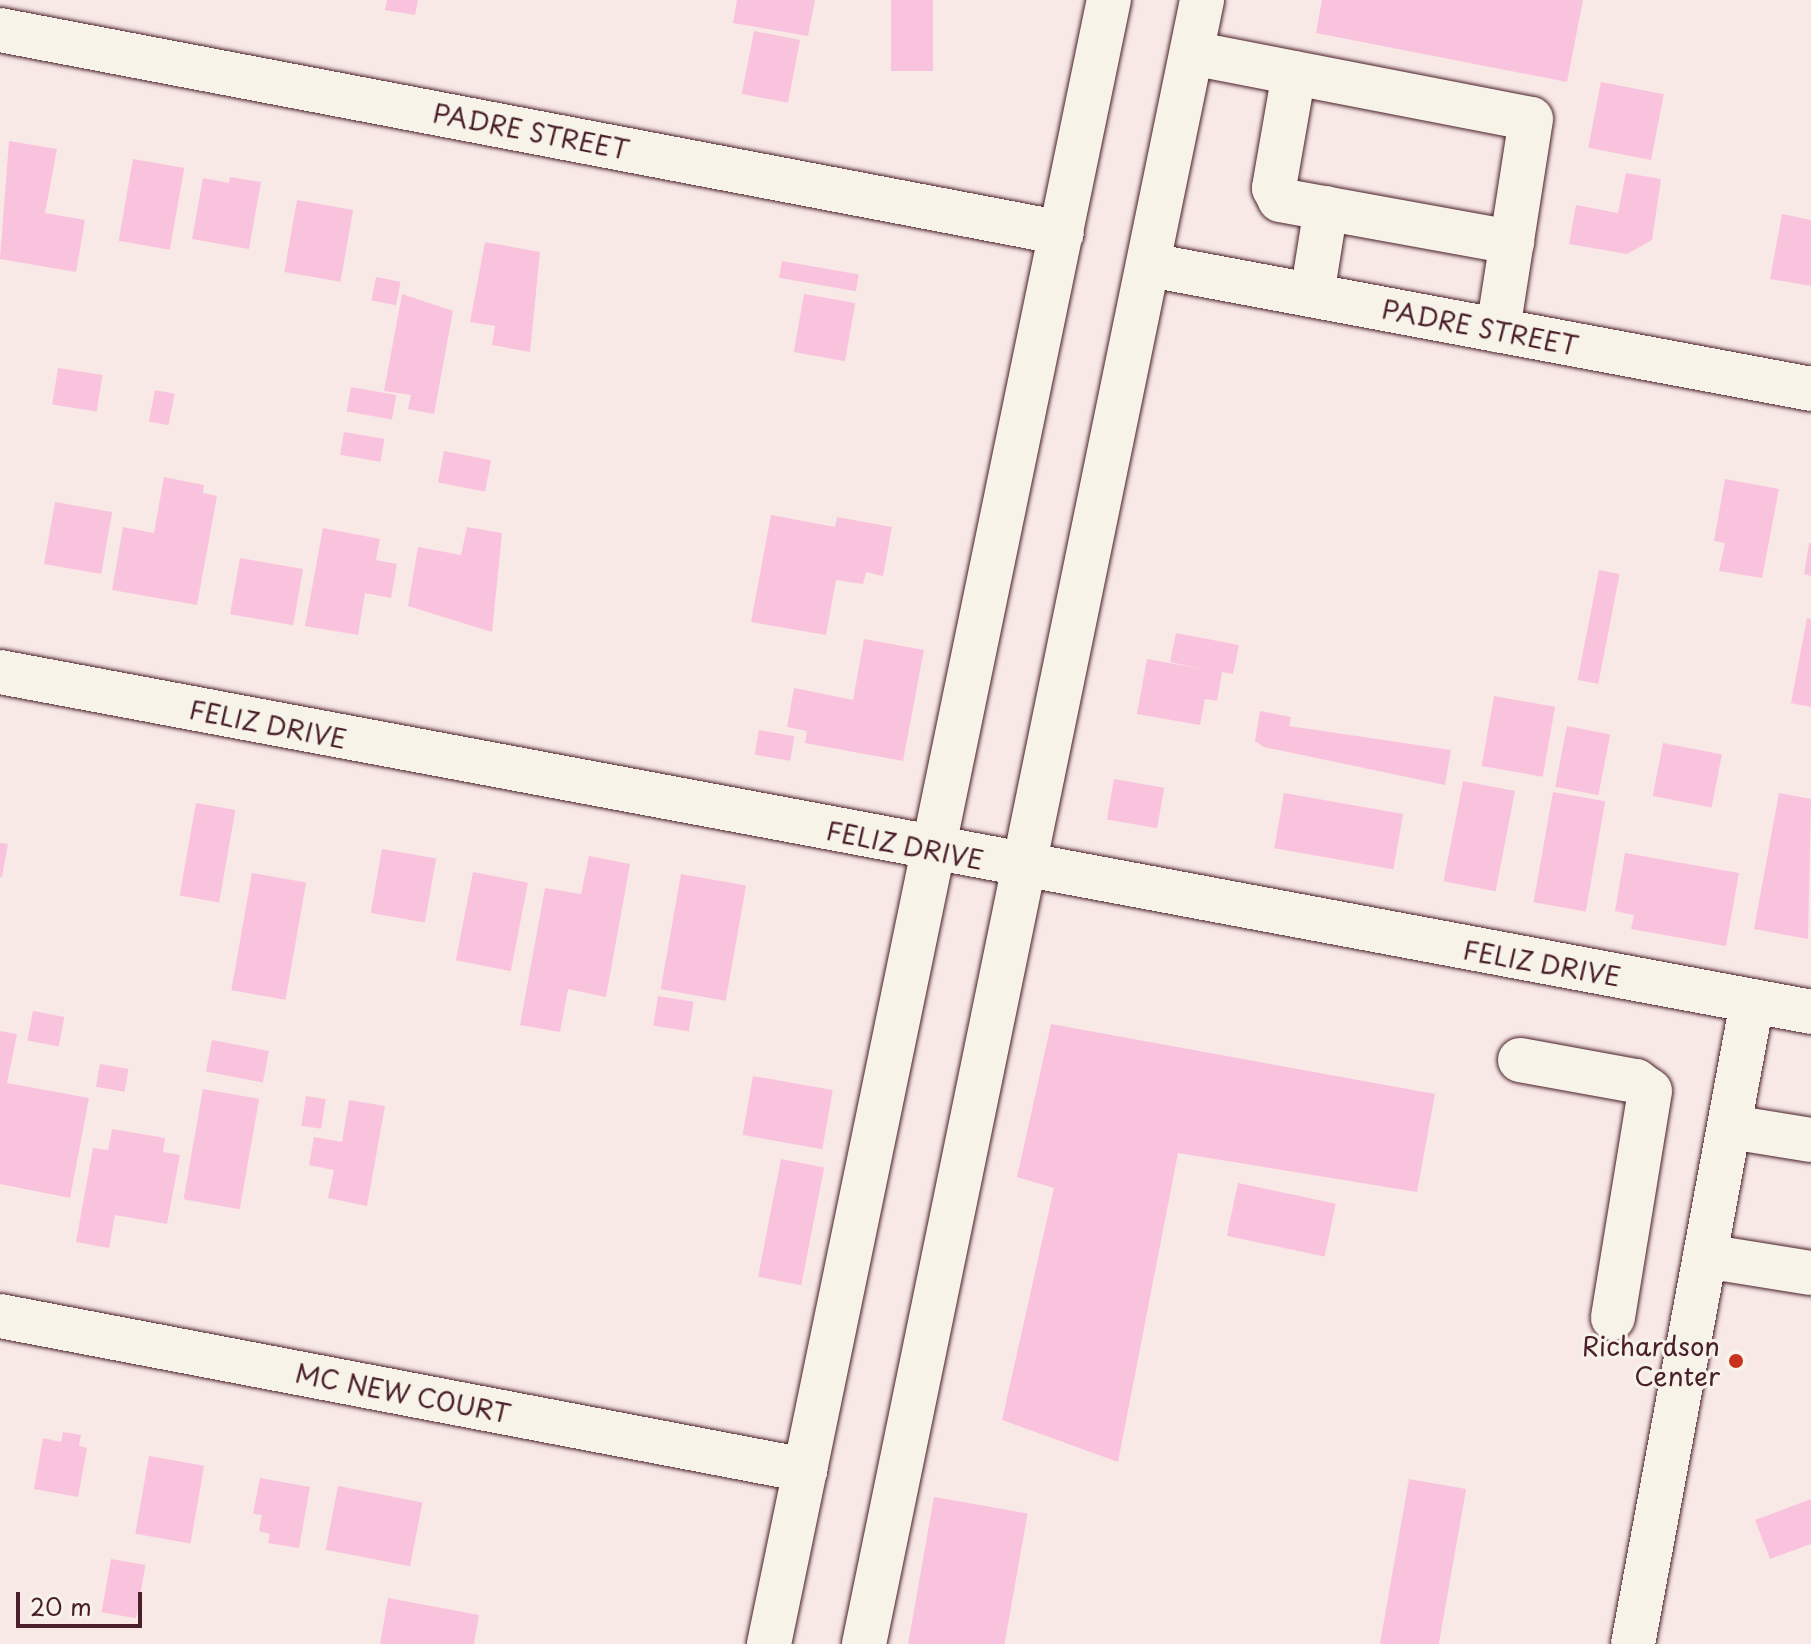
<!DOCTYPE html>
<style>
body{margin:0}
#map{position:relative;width:1811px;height:1644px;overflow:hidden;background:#f8e9e6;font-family:"Playpen Sans",sans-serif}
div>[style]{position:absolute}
.building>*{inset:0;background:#fac3dd;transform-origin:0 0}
.roads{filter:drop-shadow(0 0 2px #4a1f2b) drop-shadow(0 0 2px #4a1f2b)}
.minor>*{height:44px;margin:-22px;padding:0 22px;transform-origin:22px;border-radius:22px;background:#f7f3e8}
.dots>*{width:22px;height:22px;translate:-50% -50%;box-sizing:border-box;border:4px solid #f7f3e8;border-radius:50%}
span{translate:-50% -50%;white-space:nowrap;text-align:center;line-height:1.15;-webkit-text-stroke:6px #f7f3e8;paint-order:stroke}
.street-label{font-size:26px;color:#4a1f2b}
.poi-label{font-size:26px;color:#4a1f2b}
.right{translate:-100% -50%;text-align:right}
.scale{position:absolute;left:16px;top:1592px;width:126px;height:36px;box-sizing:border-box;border:4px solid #4a1f2b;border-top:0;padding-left:10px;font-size:24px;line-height:28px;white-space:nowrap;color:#4a1f2b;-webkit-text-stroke:6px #f7f3e8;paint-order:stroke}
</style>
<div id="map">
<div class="building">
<i style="clip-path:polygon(387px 0,418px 0,415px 15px,385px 10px)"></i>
<i style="clip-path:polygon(737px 0,815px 0,808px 36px,733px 23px)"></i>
<i style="left:891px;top:0;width:42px;height:71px"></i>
<i style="clip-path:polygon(1322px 0,1583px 0,1567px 82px,1316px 33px)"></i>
<i style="left:754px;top:31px;width:47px;height:64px;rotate:11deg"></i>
<i style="left:1601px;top:82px;width:64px;height:67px;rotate:11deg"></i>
<i style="clip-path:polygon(9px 141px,57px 149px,45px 213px,85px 220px,76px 272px,0 259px)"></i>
<i style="left:133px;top:159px;width:52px;height:83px;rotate:10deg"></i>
<i style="clip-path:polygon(1626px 173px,1661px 179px,1652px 240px,1627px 254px,1569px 244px,1576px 205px,1618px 213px)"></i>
<i style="clip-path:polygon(230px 177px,261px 182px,249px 249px,192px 239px,203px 178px,229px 183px)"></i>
<i style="left:297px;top:200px;width:57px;height:73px;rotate:10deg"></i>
<i style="clip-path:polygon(1782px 214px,1811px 220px,1811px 286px,1770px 279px)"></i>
<i style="clip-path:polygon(485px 242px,540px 252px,530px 352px,492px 345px,495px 326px,470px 322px)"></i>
<i style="left:782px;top:261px;width:78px;height:17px;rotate:10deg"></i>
<i style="left:376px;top:277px;width:25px;height:24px;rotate:11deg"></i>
<i style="clip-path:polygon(402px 294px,453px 311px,434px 414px,408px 409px,411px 395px,384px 391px)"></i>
<i style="left:804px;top:294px;width:52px;height:59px;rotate:10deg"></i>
<i style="left:58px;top:368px;width:45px;height:37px;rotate:9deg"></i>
<i style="left:351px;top:387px;width:46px;height:25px;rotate:10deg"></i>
<i style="left:155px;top:390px;width:20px;height:32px;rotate:11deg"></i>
<i style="left:344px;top:432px;width:41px;height:23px;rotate:10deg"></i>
<i style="left:444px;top:451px;width:48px;height:32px;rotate:11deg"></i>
<i style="clip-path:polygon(164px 477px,204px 485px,203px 493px,217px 496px,197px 605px,112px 590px,123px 527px,154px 533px)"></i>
<i style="clip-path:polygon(1725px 479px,1779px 489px,1762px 578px,1719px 571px,1725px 543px,1714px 541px)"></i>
<i style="left:55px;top:502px;width:58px;height:63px;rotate:10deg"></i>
<i style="clip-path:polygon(771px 515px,835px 527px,837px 517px,892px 527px,883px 576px,866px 572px,863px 584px,836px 580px,826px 635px,751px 622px)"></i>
<i style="clip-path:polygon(467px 527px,502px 533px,492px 632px,408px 606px,418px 547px,461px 555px)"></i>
<i style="clip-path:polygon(323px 528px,380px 539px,376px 560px,397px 564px,391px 598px,365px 593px,358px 635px,305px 626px)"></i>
<i style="clip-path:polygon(1809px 543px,1811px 543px,1811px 576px,1804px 574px)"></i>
<i style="left:240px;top:558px;width:64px;height:57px;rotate:10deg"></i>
<i style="left:1599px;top:570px;width:21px;height:112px;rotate:11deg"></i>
<i style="clip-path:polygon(1807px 618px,1811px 619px,1811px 707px,1791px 703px)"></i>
<i style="clip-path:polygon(1176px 633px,1239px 645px,1233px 674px,1222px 672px,1217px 701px,1205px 699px,1200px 725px,1137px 714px,1147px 659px,1202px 669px,1170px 662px)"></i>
<i style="clip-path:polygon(864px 639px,924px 650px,903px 761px,805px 743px,807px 731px,787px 727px,794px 688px,853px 700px)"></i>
<i style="left:1494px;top:696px;width:62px;height:71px;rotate:10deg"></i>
<i style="clip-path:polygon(1260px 711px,1291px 717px,1289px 726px,1451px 750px,1445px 785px,1264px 747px,1255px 741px)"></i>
<i style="left:1567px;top:726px;width:44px;height:62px;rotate:11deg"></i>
<i style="left:759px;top:730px;width:36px;height:25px;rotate:10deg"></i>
<i style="left:1663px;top:743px;width:60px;height:54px;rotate:11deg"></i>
<i style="left:1114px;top:779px;width:51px;height:41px;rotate:10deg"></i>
<i style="left:1463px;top:781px;width:53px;height:102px;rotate:11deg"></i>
<i style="left:1553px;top:792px;width:53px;height:112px;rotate:10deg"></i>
<i style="left:1284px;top:793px;width:121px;height:56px;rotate:10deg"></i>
<i style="clip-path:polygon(1779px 793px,1811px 799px,1808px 939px,1754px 929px)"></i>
<i style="left:196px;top:803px;width:40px;height:94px;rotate:10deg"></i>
<i style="clip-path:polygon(0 843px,8px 844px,2px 877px,0 877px)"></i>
<i style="left:382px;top:849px;width:55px;height:65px;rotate:10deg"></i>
<i style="clip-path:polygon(1625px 853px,1739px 873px,1726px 946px,1631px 929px,1634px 915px,1615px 911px)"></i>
<i style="clip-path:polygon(589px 856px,630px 864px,606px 997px,568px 989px,560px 1032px,520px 1025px,545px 888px,581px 894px)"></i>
<i style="left:473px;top:872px;width:56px;height:90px;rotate:11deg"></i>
<i style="left:252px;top:873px;width:55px;height:119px;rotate:10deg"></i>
<i style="left:681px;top:874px;width:66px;height:117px;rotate:10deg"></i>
<i style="left:658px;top:996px;width:36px;height:30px;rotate:9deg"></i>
<i style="left:33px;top:1011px;width:32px;height:30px;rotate:11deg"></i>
<i style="clip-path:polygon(1051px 1024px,1435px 1094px,1417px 1192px,1178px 1153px,1118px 1462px,1002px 1420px,1054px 1188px,1017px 1177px)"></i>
<i style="clip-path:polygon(0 1031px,17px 1034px,7px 1083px,89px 1098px,70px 1198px,0 1184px)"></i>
<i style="left:212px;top:1040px;width:58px;height:32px;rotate:11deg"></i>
<i style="left:100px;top:1064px;width:29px;height:23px;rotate:10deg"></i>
<i style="left:753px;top:1076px;width:81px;height:60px;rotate:10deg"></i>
<i style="left:203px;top:1089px;width:57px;height:112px;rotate:10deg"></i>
<i style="left:306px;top:1096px;width:20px;height:30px;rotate:9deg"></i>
<i style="clip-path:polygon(349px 1100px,385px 1106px,367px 1206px,328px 1198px,334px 1170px,309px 1165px,314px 1137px,342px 1142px)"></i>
<i style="clip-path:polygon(112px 1129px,165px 1138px,163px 1152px,180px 1155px,167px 1224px,115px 1215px,109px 1248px,76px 1242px,93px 1148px,108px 1150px)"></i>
<i style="left:781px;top:1159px;width:44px;height:120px;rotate:11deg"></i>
<i style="left:1238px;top:1183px;width:100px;height:54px;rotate:12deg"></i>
<i style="clip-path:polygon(63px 1432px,81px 1435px,79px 1446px,87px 1448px,78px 1497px,34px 1489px,43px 1438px,61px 1442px)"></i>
<i style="left:149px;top:1456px;width:56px;height:79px;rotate:10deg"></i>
<i style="clip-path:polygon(260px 1478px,310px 1487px,299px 1548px,268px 1543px,270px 1534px,259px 1531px,262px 1515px,253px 1514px)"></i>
<i style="left:1409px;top:1479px;width:58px;height:168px;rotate:10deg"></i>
<i style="left:338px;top:1486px;width:86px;height:65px;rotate:11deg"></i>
<i style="left:934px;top:1497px;width:95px;height:149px;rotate:10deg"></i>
<i style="clip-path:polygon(1811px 1499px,1811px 1544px,1770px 1559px,1755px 1520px)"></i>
<i style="left:111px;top:1559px;width:35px;height:54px;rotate:10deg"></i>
<i style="clip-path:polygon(388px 1598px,479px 1615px,474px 1644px,380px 1644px)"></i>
</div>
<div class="roads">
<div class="minor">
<i style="left:0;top:30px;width:1081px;rotate:10.82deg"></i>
<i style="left:1192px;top:53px;width:345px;rotate:11deg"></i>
<i style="left:1531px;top:119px;width:214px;rotate:98.9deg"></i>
<i style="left:1294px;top:73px;width:117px;rotate:99.9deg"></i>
<i style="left:1274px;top:188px;width:13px;rotate:63deg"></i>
<i style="left:1280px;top:200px;width:236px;rotate:10.3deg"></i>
<i style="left:1150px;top:265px;width:673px;rotate:10.62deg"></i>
<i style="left:1312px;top:295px;width:88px;rotate:-80.9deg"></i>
<i style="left:0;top:672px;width:1843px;rotate:10.63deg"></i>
<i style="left:1520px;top:1060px;width:118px;rotate:10.3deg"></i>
<i style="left:1636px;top:1081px;width:17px;rotate:36deg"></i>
<i style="left:1650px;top:1091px;width:230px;rotate:99.3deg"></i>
<i style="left:1731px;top:1127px;width:81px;rotate:9.2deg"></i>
<i style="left:1705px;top:1256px;width:107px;rotate:9.1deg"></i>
<i style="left:0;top:1316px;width:820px;rotate:10.83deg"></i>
<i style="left:769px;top:1644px;width:1679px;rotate:-78.32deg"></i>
<i style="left:864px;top:1644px;width:1678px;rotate:-78.38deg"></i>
<i style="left:1633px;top:1644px;width:653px;rotate:-79.5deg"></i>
</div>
</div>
<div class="dots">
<i style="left:1736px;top:1361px;background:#c8321e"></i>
</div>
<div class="street-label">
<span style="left:531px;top:131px;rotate:11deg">PADRE STREET</span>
<span style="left:1480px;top:327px;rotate:11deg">PADRE STREET</span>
<span style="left:268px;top:724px;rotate:11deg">FELIZ DRIVE</span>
<span style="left:905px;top:845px;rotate:11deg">FELIZ DRIVE</span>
<span style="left:1542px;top:963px;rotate:10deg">FELIZ DRIVE</span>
<span style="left:403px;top:1393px;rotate:11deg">MC NEW COURT</span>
</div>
<div class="poi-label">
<span class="right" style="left:1720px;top:1361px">Richardson<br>Center</span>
</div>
<div class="scale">20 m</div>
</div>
